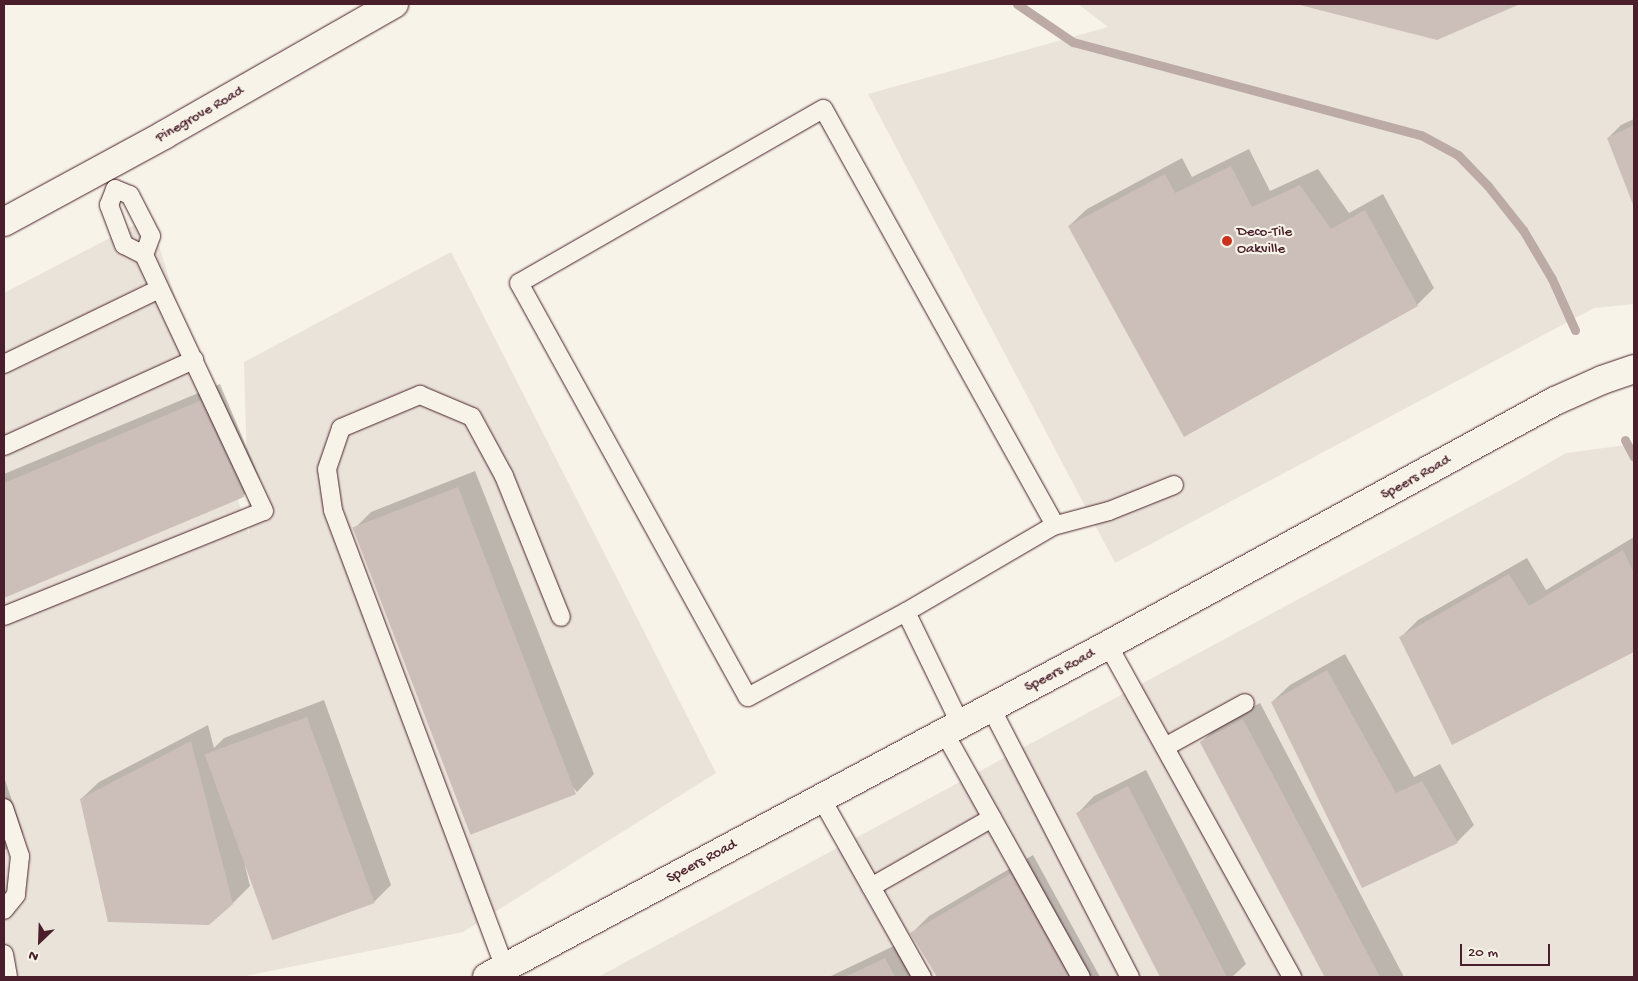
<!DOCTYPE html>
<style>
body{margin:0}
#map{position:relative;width:1638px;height:981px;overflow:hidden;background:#f7f3e8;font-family:"Gochi Hand",sans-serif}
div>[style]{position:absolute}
.built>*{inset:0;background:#eae3da}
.shadow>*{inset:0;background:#0003}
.stream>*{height:9px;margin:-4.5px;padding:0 4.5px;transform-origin:4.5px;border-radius:4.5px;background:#bcaaa7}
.building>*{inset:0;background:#ccbfb9;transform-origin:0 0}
.roads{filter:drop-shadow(0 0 1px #4a1f2b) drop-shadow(0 0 1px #4a1f2b)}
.service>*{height:18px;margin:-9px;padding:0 9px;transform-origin:9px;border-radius:9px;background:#f7f3e8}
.minor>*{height:28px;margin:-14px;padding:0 14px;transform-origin:14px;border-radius:14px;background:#f7f3e8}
.secondary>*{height:28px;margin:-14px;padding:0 14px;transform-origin:14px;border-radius:14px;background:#f7f3e8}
.dots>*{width:14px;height:14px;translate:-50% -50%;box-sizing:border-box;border:2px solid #f7f3e8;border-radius:50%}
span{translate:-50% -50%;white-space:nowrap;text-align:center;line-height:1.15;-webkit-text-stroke:4.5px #f7f3e8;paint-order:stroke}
.street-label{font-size:15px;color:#4a1f2b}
.poi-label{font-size:15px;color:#4a1f2b}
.left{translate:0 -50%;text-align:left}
.frame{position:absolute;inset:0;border:5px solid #4a1f2b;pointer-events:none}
.north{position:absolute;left:15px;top:916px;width:50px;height:50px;-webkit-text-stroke:4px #f7f3e8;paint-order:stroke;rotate:204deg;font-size:14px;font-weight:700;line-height:20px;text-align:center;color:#4a1f2b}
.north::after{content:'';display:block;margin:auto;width:18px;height:22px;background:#4a1f2b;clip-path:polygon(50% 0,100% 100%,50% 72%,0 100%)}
.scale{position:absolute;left:1460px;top:944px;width:90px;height:22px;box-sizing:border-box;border:2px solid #4a1f2b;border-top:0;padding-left:6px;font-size:15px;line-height:18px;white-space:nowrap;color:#4a1f2b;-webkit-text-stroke:4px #f7f3e8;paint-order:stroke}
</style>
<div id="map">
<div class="built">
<i style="clip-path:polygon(1078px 4px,1634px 4px,1634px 304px,1594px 308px,1115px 563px,868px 94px,1108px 27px)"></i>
<i style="clip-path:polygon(150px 217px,249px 535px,244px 362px,451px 252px,716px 773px,463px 932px,241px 977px,4px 977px,4px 293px)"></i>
<i style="clip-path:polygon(1634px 444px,1634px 977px,598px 977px,1514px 483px,1566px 453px)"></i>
</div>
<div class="shadow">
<i style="clip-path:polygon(1299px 4px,1517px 4px,1437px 39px)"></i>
<i style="clip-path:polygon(1634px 119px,1634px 204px,1608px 138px,1621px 125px)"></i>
<i style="clip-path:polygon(1249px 149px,1270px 191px,1318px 169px,1349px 213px,1383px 194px,1434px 288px,1417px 305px,1069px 226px,1087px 209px,1182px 158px,1192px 177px)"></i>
<i style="clip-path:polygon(220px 384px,260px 479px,243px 496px,4px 597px,4px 474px)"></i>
<i style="clip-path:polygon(475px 471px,594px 774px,577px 792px,354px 529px,371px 512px)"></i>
<i style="clip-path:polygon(1634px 537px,1634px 650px,1452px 744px,1401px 637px,1418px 620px,1527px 558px,1546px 590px)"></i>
<i style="clip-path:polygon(1345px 654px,1414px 777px,1440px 764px,1474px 825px,1457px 842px,1272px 702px,1290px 685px)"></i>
<i style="clip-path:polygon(324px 700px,391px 885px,374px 902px,246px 865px,245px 866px,250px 886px,233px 903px,81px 799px,99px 782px,208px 725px,214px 748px,224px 738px)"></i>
<i style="clip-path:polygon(1260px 703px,1404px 977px,1325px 977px,1201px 742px,1219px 725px)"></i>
<i style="clip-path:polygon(1146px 770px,1246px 964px,1232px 977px,1161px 977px,1077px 814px,1094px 796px)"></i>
<i style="clip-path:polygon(4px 777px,23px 833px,4px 851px)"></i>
<i style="clip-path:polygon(1033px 855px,1100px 977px,938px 977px,912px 933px,929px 916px)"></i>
<i style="clip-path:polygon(902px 942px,921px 977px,829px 977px)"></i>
</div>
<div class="stream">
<i style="left:1017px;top:4px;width:68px;rotate:34.2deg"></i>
<i style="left:1073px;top:42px;width:360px;rotate:15deg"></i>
<i style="left:1421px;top:135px;width:42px;rotate:28.4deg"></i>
<i style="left:1458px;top:155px;width:43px;rotate:45.9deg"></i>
<i style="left:1488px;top:186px;width:56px;rotate:51.5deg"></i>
<i style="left:1523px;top:230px;width:57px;rotate:59.4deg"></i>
<i style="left:1552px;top:279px;width:56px;rotate:65.7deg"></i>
<i style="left:1625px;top:440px;width:19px;rotate:62deg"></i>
</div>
<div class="building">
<i style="clip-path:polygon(1296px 4px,1520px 4px,1437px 40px)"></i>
<i style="clip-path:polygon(1634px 125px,1634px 207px,1607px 138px)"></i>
<i style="clip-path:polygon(1231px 166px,1252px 207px,1300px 185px,1331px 229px,1365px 210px,1418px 306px,1184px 437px,1068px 226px,1165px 174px,1175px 193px)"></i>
<i style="clip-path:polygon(202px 400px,244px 497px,4px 598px,4px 483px)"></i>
<i style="left:458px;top:487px;width:329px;height:113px;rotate:69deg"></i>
<i style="clip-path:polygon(1623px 550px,1634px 573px,1634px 652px,1452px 745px,1399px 637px,1509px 574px,1529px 606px)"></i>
<i style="clip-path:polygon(1327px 670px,1396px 793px,1422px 781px,1458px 843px,1362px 888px,1271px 702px)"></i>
<i style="left:307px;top:717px;width:198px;height:109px;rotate:70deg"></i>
<i style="left:1243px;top:719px;width:291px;height:49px;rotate:62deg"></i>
<i style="clip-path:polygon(191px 741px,233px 904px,209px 925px,108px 922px,80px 799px)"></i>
<i style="clip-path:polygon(1128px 786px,1227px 977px,1160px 977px,1076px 813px)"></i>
<i style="clip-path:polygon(1015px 871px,1074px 977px,937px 977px,910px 933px)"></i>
<i style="clip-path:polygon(885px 958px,895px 977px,845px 977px)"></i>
</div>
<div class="roads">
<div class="service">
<i style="left:4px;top:364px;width:172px;rotate:-25.8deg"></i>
<i style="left:4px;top:446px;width:209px;rotate:-24.4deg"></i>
<i style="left:1053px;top:526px;width:58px;rotate:-15deg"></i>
<i style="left:1109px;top:511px;width:70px;rotate:-21.8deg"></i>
<i style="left:906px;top:612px;width:173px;rotate:-30.3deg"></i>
<i style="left:1055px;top:525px;width:476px;rotate:-119.1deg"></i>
<i style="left:823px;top:109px;width:350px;rotate:150.2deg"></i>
<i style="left:519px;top:283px;width:473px;rotate:61.1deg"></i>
<i style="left:748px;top:697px;width:179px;rotate:-28.3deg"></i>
<i style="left:906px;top:612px;width:123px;rotate:64.1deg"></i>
<i style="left:4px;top:616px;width:280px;rotate:-22deg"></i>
<i style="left:264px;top:511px;width:283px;rotate:-115.1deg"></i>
<i style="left:144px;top:255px;width:22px;rotate:-153deg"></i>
<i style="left:124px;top:245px;width:43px;rotate:-110.6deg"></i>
<i style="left:109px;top:205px;width:17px;rotate:-69deg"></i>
<i style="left:115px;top:189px;width:16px;rotate:22deg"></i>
<i style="left:130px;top:195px;width:46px;rotate:62.9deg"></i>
<i style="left:151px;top:236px;width:20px;rotate:110deg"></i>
<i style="left:1108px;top:645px;width:380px;rotate:61deg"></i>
<i style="left:991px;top:708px;width:303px;rotate:62.7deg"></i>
<i style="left:1165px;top:747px;width:91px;rotate:-28.8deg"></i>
<i style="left:821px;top:798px;width:206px;rotate:60.6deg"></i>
<i style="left:4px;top:808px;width:51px;rotate:71.6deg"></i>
<i style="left:20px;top:856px;width:39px;rotate:96deg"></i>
<i style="left:16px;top:895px;width:19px;rotate:129deg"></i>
<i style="left:992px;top:818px;width:182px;rotate:60.8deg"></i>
<i style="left:871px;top:887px;width:139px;rotate:-29.7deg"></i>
<i style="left:992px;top:818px;width:98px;rotate:-119.2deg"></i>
<i style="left:4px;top:954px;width:23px;rotate:80deg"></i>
<i style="left:505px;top:968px;width:489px;rotate:-110.6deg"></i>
<i style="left:333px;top:510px;width:41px;rotate:-98.3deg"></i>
<i style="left:327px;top:469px;width:43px;rotate:-71.1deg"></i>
<i style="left:341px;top:428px;width:86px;rotate:-22.7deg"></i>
<i style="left:420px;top:395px;width:56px;rotate:22.9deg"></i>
<i style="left:472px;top:417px;width:67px;rotate:61.5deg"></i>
<i style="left:504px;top:476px;width:152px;rotate:68deg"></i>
</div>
<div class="minor">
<i style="left:4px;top:222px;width:182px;rotate:-28.5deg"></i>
<i style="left:164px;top:135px;width:265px;rotate:-29.7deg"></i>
</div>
<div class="secondary">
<i style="left:487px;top:977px;width:704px;rotate:-28.13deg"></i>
<i style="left:1108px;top:645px;width:509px;rotate:-28.63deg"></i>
<i style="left:1555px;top:401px;width:51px;rotate:-24.1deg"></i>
<i style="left:1602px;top:380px;width:34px;rotate:-19deg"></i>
</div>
</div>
<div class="dots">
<i style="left:1227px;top:241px;background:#c8321e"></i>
</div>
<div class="street-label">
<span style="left:200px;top:115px;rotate:-30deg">Pinegrove Road</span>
<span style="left:1416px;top:478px;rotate:-29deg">Speers Road</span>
<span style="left:1060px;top:671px;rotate:-28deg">Speers Road</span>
<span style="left:702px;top:862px;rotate:-28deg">Speers Road</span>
</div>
<div class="poi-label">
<span class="left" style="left:1237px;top:241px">Deco-Tile<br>Oakville</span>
</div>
<div class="frame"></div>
<div class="north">N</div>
<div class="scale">20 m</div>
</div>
